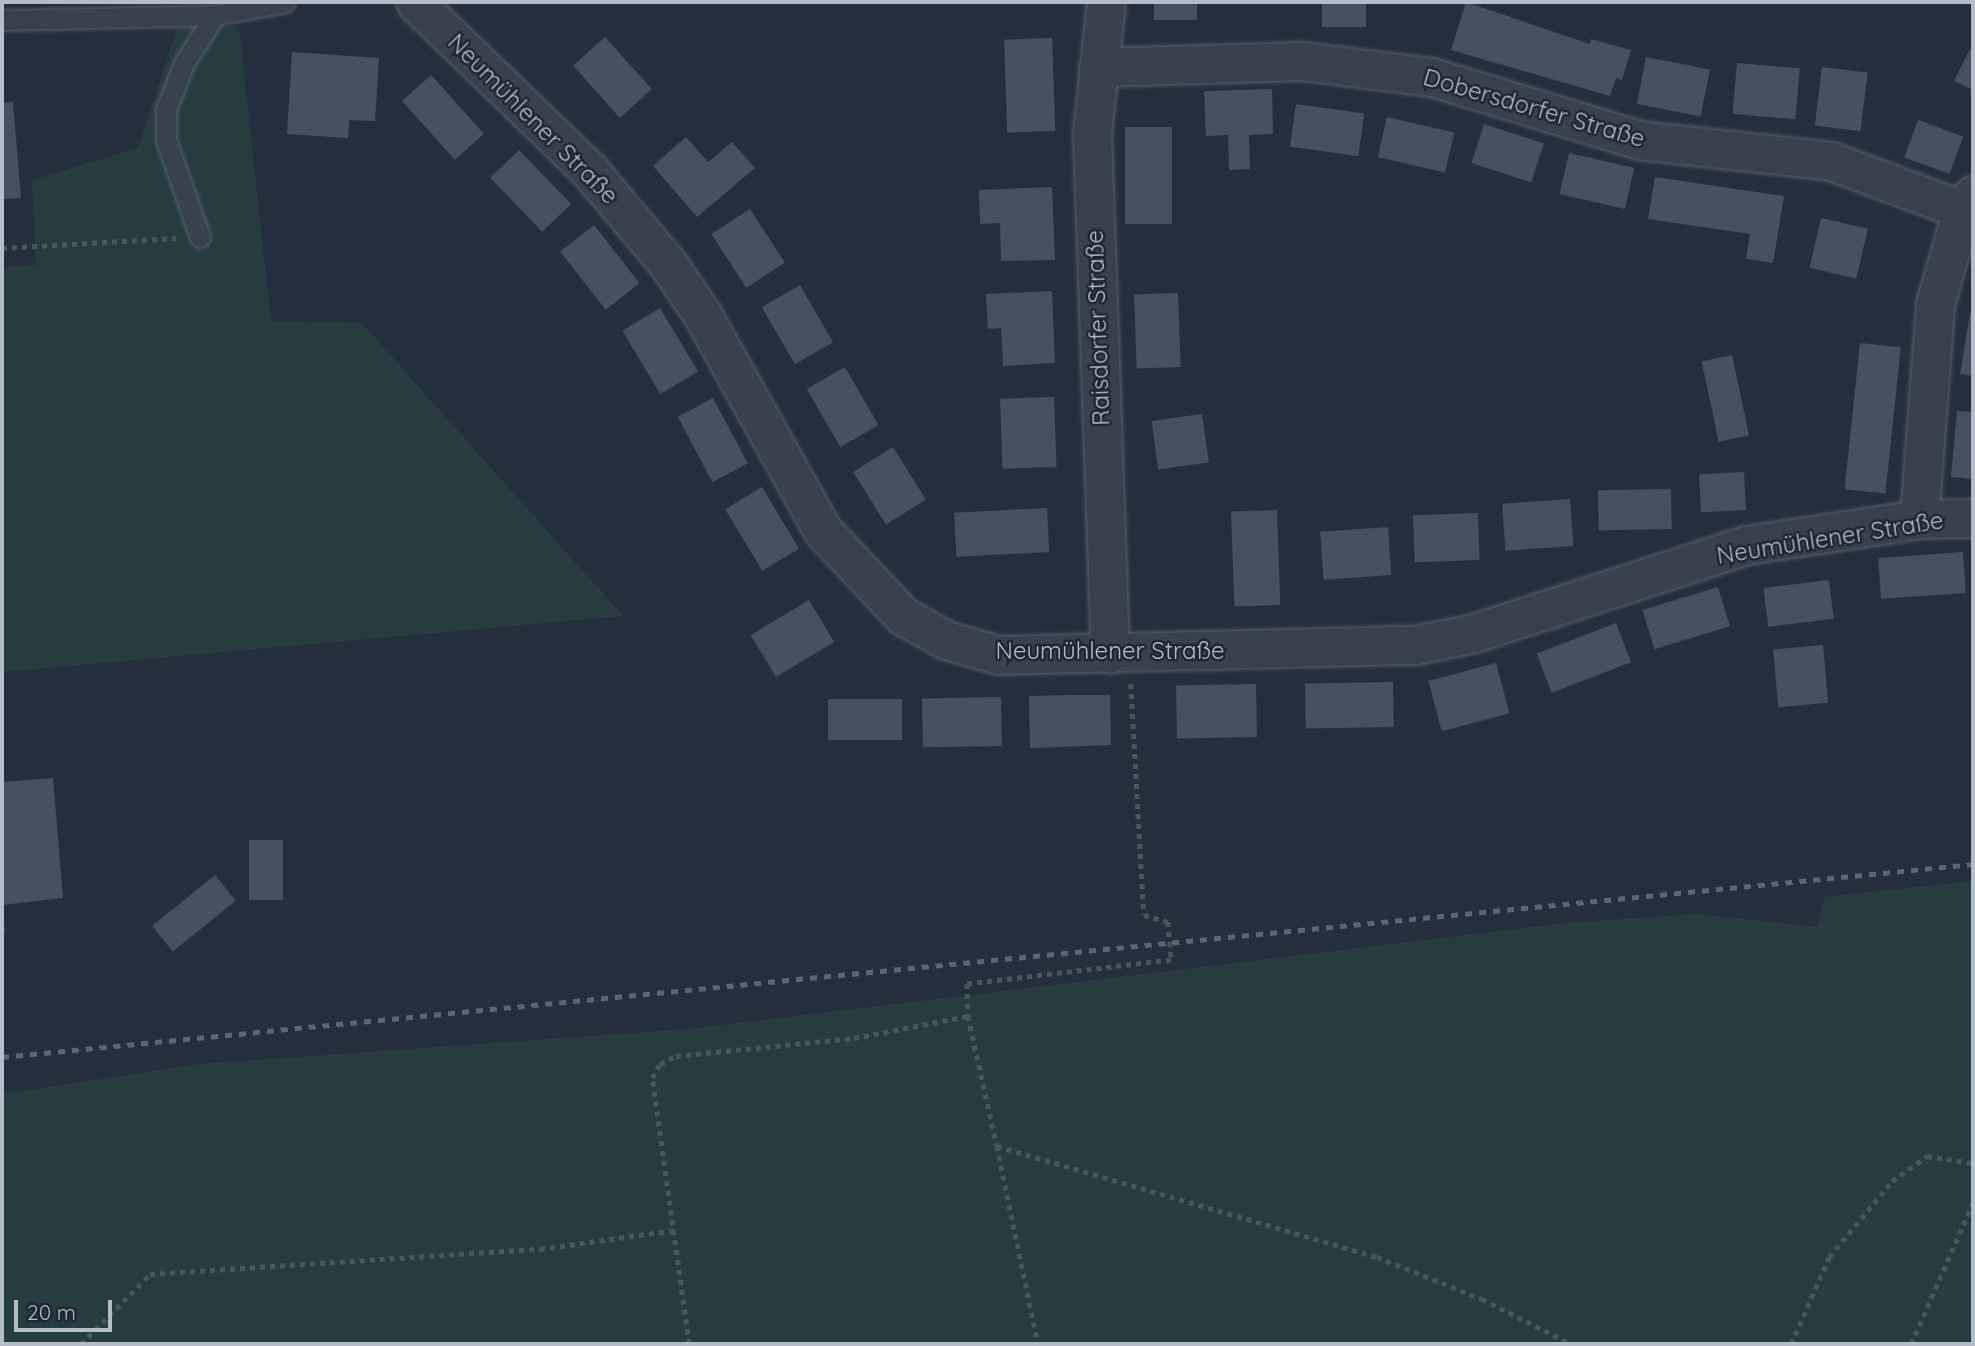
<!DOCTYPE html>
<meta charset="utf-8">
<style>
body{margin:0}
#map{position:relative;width:1975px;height:1346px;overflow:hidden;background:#242f3e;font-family:Quicksand,sans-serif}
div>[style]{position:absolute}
.green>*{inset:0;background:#263c3f}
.building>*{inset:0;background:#455162;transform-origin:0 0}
.path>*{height:4.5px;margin-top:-2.25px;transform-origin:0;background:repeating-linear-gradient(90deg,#44595c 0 5px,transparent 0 10px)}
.roads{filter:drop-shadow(0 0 2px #565f6c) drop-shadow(0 0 2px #565f6c)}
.lane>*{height:19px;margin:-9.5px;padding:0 9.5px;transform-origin:9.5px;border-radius:9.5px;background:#38414e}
.street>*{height:37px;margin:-18.5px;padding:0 18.5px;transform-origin:18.5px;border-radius:18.5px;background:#38414e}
.rail>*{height:5px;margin-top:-2.5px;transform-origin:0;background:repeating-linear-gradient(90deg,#5a6575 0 7px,transparent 0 14px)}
span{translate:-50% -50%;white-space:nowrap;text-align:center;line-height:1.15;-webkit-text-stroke:5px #1d2633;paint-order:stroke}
.street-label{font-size:24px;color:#b4bcc9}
.frame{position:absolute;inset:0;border:4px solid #b4bcc9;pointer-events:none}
.scale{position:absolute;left:14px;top:1300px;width:98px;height:32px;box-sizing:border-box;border:4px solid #b4bcc9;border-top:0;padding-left:9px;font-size:21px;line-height:24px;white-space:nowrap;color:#b4bcc9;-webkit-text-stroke:5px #1d2633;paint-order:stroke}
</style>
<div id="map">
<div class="green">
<i style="clip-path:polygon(239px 26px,271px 321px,362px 323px,623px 616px,2px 672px,2px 267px,36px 265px,32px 180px,138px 148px,177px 28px)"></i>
<i style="clip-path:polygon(1973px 881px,1973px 1344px,2px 1344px,2px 1094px,200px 1064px,688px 1029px,1566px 923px,1695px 914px,1818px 927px,1824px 897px)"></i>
</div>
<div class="building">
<i style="left:1154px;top:2px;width:43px;height:18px"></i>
<i style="left:1322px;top:2px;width:44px;height:25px"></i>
<i style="clip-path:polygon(1466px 2px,1590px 44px,1591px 39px,1631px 50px,1622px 80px,1616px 78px,1610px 96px,1451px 50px)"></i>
<i style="left:605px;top:37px;width:70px;height:43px;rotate:48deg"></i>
<i style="left:1052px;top:38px;width:93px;height:48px;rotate:88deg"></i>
<i style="clip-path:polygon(1970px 49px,1973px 50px,1973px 90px,1954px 81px)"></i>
<i style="clip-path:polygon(292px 52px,379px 58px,375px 121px,349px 120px,348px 138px,287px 134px)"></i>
<i style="left:1646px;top:57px;width:65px;height:48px;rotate:11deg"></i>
<i style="left:1737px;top:63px;width:63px;height:51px;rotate:5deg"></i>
<i style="left:1822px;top:67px;width:46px;height:59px;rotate:7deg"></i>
<i style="left:431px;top:75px;width:79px;height:39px;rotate:48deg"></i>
<i style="clip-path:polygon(1272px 89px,1273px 134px,1249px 135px,1250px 169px,1229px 170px,1228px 135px,1206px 136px,1204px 91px)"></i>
<i style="clip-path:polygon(13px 102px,21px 198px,2px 199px,2px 103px)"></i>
<i style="left:1296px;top:104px;width:69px;height:43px;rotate:8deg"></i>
<i style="left:1387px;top:117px;width:69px;height:41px;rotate:13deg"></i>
<i style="left:1918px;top:120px;width:48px;height:40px;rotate:20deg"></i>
<i style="left:1484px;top:124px;width:63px;height:41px;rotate:18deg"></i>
<i style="left:1125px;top:127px;width:47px;height:97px"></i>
<i style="clip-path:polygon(686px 137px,708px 162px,732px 142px,755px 168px,697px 217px,653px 166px)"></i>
<i style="left:519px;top:150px;width:75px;height:40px;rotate:46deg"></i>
<i style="left:1569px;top:153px;width:67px;height:42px;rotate:13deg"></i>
<i style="clip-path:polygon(1655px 177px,1784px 196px,1773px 263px,1746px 259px,1750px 234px,1648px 219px)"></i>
<i style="clip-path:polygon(1052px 187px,1055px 260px,1001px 261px,1000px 223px,980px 224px,979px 190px)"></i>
<i style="left:750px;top:209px;width:64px;height:46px;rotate:57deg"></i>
<i style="left:1821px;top:218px;width:48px;height:51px;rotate:13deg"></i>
<i style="left:594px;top:225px;width:74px;height:43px;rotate:52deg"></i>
<i style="left:800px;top:285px;width:66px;height:44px;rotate:60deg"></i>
<i style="clip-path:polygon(1052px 291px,1055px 363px,1003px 366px,1001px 328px,988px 329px,986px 294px)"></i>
<i style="left:1178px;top:293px;width:74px;height:44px;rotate:88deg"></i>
<i style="left:660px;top:308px;width:74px;height:44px;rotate:59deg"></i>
<i style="clip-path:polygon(1970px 313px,1973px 314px,1973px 376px,1960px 374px)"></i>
<i style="left:1860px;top:343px;width:41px;height:147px;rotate:6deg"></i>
<i style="left:1732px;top:355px;width:82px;height:31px;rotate:78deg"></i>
<i style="left:845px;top:367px;width:67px;height:44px;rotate:60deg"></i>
<i style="left:1054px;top:397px;width:70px;height:54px;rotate:88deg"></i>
<i style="left:713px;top:398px;width:74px;height:40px;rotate:62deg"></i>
<i style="clip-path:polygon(1957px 411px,1973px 412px,1973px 479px,1951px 477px)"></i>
<i style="left:1202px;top:414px;width:49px;height:51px;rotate:82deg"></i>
<i style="left:893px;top:447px;width:62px;height:47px;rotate:58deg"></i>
<i style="left:1744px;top:472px;width:38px;height:45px;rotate:87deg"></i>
<i style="left:762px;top:487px;width:72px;height:43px;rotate:59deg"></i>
<i style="left:1671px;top:489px;width:40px;height:73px;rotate:89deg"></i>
<i style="left:1570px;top:499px;width:47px;height:68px;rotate:86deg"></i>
<i style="left:1047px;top:508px;width:44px;height:93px;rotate:87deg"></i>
<i style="left:1277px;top:510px;width:95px;height:46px;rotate:88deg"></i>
<i style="left:1478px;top:513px;width:47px;height:65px;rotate:88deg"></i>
<i style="left:1388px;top:527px;width:48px;height:68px;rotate:86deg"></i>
<i style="left:1963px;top:552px;width:41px;height:85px;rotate:86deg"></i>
<i style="left:1829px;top:580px;width:39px;height:66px;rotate:83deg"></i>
<i style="left:1718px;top:587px;width:41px;height:79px;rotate:73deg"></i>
<i style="left:809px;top:600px;width:49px;height:68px;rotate:59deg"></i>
<i style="left:1616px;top:623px;width:42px;height:85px;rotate:69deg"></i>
<i style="left:1823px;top:645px;width:58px;height:50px;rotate:85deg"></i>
<i style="left:1496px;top:663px;width:52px;height:70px;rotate:75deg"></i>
<i style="left:1393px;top:682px;width:45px;height:88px;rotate:89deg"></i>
<i style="left:1256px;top:684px;width:53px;height:80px;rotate:89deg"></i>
<i style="clip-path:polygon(1071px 695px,1110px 695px,1111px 745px,1030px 748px,1029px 696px)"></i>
<i style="left:1001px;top:697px;width:49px;height:79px;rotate:89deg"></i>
<i style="left:828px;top:699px;width:74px;height:41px"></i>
<i style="clip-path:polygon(53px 778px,63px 898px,2px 905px,2px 782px)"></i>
<i style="left:249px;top:840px;width:34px;height:60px"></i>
<i style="left:215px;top:875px;width:33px;height:81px;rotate:51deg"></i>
<i style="clip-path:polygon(2px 909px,5px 932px,2px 933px)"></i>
</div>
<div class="path">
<i style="left:2px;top:248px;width:174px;rotate:-3.3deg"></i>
<i style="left:1131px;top:684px;width:231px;rotate:86.8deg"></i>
<i style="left:1144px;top:915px;width:25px;rotate:16deg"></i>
<i style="left:1168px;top:922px;width:38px;rotate:85deg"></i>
<i style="left:1171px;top:960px;width:205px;rotate:173.3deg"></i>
<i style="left:967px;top:984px;width:32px;rotate:88deg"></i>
<i style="left:968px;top:1016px;width:133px;rotate:77.4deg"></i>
<i style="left:997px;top:1146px;width:396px;rotate:16.3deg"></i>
<i style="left:1377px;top:1257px;width:113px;rotate:21.8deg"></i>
<i style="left:1482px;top:1299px;width:100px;rotate:26.8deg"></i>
<i style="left:997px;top:1146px;width:202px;rotate:78.3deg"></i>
<i style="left:81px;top:1344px;width:98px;rotate:-45.4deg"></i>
<i style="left:150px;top:1274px;width:391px;rotate:-3.7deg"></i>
<i style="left:540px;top:1249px;width:137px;rotate:-8deg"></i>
<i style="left:689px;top:1344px;width:269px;rotate:-97.9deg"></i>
<i style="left:652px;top:1078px;width:16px;rotate:-60deg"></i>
<i style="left:660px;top:1064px;width:18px;rotate:-27deg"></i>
<i style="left:676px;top:1056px;width:179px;rotate:-5.8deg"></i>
<i style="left:854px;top:1038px;width:116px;rotate:-10.9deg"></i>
<i style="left:1791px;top:1344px;width:95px;rotate:-66.4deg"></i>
<i style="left:1829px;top:1257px;width:99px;rotate:-50.3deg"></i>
<i style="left:1892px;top:1181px;width:43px;rotate:-35.5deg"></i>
<i style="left:1927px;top:1156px;width:47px;rotate:8.7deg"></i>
<i style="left:1911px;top:1344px;width:155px;rotate:-66.4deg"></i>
</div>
<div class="roads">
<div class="lane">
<i style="left:2px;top:20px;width:213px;rotate:-1.3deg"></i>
<i style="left:215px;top:15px;width:71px;rotate:-10.5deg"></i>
<i style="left:200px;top:237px;width:103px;rotate:-109.3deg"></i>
<i style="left:166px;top:140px;width:30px;rotate:-90deg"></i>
<i style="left:166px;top:110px;width:50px;rotate:-69deg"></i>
<i style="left:184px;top:63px;width:57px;rotate:-57.1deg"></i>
</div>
<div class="street">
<i style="left:415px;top:2px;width:242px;rotate:44deg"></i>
<i style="left:589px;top:170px;width:123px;rotate:50deg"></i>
<i style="left:668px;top:264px;width:60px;rotate:55.8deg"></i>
<i style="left:702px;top:314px;width:248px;rotate:60.9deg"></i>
<i style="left:823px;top:531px;width:117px;rotate:46.7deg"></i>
<i style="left:903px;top:616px;width:49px;rotate:29.2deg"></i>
<i style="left:946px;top:640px;width:54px;rotate:16.1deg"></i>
<i style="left:998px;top:655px;width:417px;rotate:-1.4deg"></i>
<i style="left:1415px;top:645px;width:60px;rotate:-11.5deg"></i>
<i style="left:1474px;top:633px;width:286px;rotate:-17.9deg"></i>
<i style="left:1746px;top:545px;width:175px;rotate:-8.5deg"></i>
<i style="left:1919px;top:519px;width:54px;rotate:-1.1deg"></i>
<i style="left:1106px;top:2px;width:133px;rotate:96.1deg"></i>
<i style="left:1092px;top:134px;width:520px;rotate:88.02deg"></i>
<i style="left:1098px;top:67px;width:205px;rotate:-1.7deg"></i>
<i style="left:1303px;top:61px;width:130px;rotate:7.1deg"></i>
<i style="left:1432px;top:77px;width:216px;rotate:16.9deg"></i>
<i style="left:1639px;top:140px;width:193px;rotate:6.2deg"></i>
<i style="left:1831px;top:161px;width:140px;rotate:20.5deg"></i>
<i style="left:1919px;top:519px;width:216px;rotate:-85.7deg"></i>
<i style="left:1935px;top:304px;width:98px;rotate:-74deg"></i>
<i style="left:1962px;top:210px;width:19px;rotate:-55deg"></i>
</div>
</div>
<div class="rail">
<i style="left:2px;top:1057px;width:1980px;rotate:-5.59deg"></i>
</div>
<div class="street-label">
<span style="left:1534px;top:108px;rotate:16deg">Dobersdorfer Straße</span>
<span style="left:533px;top:119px;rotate:45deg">Neumühlener Straße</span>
<span style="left:1098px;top:328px;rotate:-92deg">Raisdorfer Straße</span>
<span style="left:1830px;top:538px;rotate:-9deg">Neumühlener Straße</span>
<span style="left:1110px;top:651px">Neumühlener Straße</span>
</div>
<div class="frame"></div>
<div class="scale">20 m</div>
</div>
